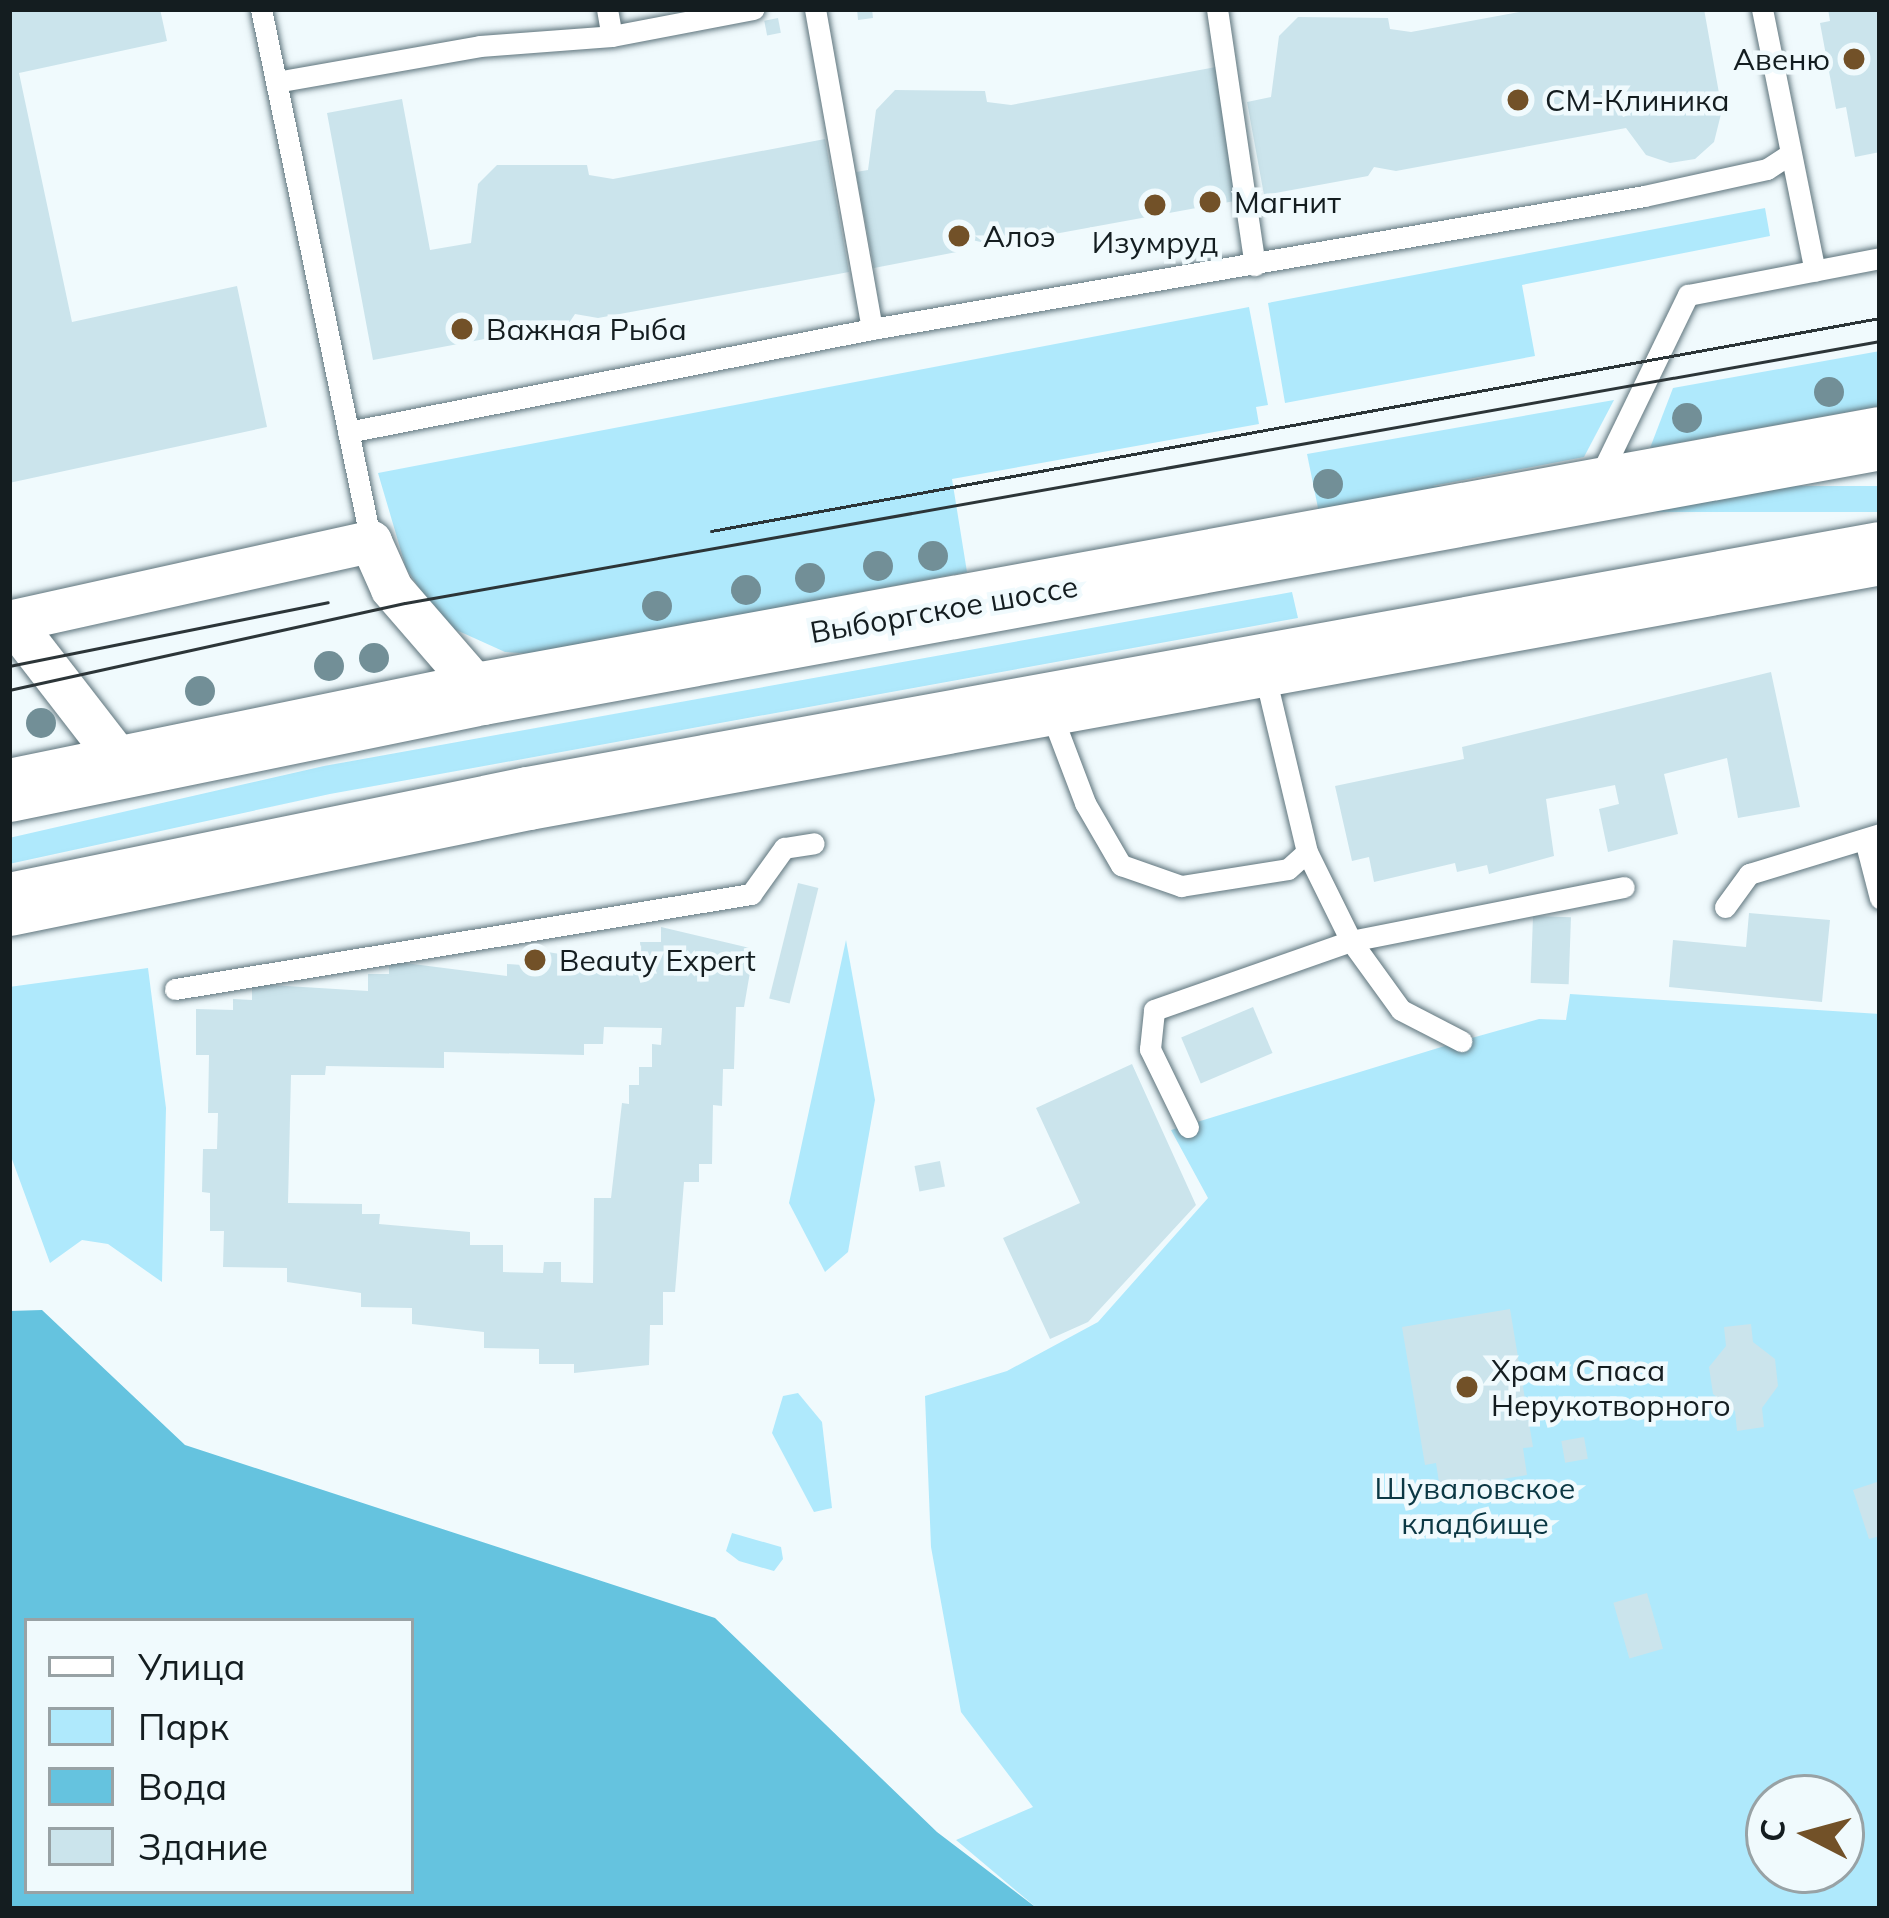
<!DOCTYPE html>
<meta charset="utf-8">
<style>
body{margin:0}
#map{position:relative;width:1889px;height:1918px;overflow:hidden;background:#f0fafd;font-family:Mulish,sans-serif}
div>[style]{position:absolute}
.green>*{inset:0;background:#afe9fc;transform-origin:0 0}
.water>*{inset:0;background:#65c3df}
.building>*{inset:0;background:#cbe4ec;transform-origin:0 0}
.roads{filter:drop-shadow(0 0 3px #5e747c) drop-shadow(0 0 3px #5e747c)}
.service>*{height:21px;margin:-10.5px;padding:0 10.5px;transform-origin:10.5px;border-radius:10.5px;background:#fff}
.minor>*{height:42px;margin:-21px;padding:0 21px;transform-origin:21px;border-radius:21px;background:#fff}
.primary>*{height:63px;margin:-31.5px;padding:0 31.5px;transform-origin:31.5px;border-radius:31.5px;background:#fff}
.tram>*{height:3px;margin:-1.5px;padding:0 1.5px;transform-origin:1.5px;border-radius:1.5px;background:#2c3538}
.trees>*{width:30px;height:30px;margin:-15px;border-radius:50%;background:#728f97}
.dots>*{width:33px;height:33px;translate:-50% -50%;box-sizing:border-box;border:6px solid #f0fafd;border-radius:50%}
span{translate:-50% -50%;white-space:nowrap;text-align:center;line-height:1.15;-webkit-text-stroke:9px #f0fafd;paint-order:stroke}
.poi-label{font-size:30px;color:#141d20}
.right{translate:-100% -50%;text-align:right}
.left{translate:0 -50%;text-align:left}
.street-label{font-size:30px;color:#141d20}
.park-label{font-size:30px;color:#0b3844}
.frame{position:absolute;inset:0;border:12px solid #141d20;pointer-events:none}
.legend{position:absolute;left:24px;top:1618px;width:390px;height:276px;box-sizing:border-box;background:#f0fafd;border:3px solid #98a2a5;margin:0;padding:15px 21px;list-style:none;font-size:36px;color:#141d20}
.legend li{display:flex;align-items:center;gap:24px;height:60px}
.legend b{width:60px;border:3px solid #98a2a5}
.north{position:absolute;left:1745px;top:1774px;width:120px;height:120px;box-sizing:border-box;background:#f0fafd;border:3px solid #98a2a5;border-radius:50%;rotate:276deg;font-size:33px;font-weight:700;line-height:48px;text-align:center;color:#141d20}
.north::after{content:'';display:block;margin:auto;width:42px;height:54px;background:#725128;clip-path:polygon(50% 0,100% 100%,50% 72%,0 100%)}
</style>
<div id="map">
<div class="green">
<i style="clip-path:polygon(1765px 208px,1770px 236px,1522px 285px,1535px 356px,1285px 403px,1268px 303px)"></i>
<i style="clip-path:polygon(1249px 307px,1268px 405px,1256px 407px,1259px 424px,952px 479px,967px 572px,535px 654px,505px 652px,443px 624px,406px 568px,378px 473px)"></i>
<i style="clip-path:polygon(1880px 351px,1880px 406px,1650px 448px,1673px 388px)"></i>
<i style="clip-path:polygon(1614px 400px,1584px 457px,1318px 508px,1307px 454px)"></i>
<i style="left:1880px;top:486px;width:26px;height:562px;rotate:90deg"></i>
<i style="clip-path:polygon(1292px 592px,1298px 618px,330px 794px,9px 864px,9px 838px,324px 766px)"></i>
<i style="clip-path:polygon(846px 940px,875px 1100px,848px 1252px,825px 1272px,789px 1203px)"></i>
<i style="clip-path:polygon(148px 968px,166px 1108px,162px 1282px,108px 1244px,82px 1240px,50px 1263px,9px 1151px,9px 987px)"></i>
<i style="clip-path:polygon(evenodd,1570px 994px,1880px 1014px,1880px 1909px,1038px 1909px,956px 1840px,1033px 1807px,961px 1712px,931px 1547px,925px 1396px,1007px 1371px,1098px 1322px,1208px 1198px,1171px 1130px,1461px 1041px,1539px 1019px,1566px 1020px,1570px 994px,1769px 1798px,1841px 1798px,1841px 1870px,1769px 1870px,1769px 1798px)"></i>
<i style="clip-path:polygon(798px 1393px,822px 1422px,832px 1508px,814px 1512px,772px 1433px,783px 1396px)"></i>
<i style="clip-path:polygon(732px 1533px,781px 1547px,783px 1559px,774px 1571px,739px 1561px,726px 1551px)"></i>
</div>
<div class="water">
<i style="clip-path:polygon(evenodd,42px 1310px,185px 1445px,715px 1618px,937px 1832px,1038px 1909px,9px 1909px,9px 1311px,42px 1310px,27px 1621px,411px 1621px,411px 1891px,27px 1891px,27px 1621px)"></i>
</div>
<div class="building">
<i style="clip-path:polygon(9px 9px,160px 9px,167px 41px,19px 73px,72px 322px,237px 286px,267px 427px,9px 483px)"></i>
<i style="clip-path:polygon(857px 9px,872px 9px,873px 18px,858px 20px)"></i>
<i style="clip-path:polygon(1536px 9px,1704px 9px,1722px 110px,1714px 142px,1695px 159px,1670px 163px,1646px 155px,1626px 128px,1396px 171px,1374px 167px,1368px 176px,1264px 195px,1247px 102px,1271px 97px,1279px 36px,1298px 17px,1388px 18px,1390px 29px,1411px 32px)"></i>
<i style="clip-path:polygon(1828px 9px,1880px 9px,1880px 152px,1855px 157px,1846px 107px,1836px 109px,1820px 23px,1830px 21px)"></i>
<i style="left:778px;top:18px;width:15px;height:14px;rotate:79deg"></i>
<i style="clip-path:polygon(1216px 67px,1240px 200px,994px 245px,972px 240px,967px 250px,874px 268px,856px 172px,868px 170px,876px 110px,895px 90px,985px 91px,987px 102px,1011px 105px)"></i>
<i style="clip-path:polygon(402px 99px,430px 250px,471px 243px,478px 184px,497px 165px,587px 165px,589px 175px,613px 179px,825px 139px,849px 272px,598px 318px,575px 314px,569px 323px,373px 360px,327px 113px)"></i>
<i style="clip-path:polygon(1771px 672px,1800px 807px,1738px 818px,1727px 758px,1664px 774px,1678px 834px,1608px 852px,1599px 809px,1619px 804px,1615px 785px,1546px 799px,1554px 856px,1489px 874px,1487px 865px,1457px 872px,1455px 863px,1374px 882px,1369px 857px,1352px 861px,1335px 786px,1464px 759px,1462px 747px)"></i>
<i style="left:798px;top:883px;width:21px;height:119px;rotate:14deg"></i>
<i style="clip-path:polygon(1749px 913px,1830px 920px,1822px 1002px,1669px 987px,1673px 940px,1746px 947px)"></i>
<i style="left:1533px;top:916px;width:38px;height:67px;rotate:2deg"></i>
<i style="clip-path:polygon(evenodd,661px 927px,754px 949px,744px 1007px,736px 1007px,734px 1069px,723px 1069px,722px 1106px,713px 1105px,712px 1164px,699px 1164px,699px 1182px,684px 1182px,675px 1292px,663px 1292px,663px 1325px,650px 1325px,649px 1365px,574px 1373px,574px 1364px,539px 1364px,539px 1349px,484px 1348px,484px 1332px,412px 1324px,412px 1308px,361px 1307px,361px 1293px,287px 1282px,287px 1268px,223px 1267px,224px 1231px,210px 1231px,210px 1193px,202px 1192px,203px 1149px,217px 1149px,218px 1113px,208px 1113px,209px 1055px,196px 1055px,196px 1009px,233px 1010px,233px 999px,252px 1000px,252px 984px,368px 991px,368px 974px,389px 974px,389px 961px,507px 976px,507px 964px,522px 965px,523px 948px,603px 961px,603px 953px,641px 954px,640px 942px,661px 942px,661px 927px,604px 1027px,662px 1028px,661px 1045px,652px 1044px,652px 1067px,639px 1067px,639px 1085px,629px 1085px,629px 1104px,622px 1103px,611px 1198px,594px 1198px,593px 1283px,561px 1282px,561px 1262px,544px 1262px,543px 1273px,503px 1272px,503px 1245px,470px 1245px,470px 1232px,379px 1224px,380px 1214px,362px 1214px,362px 1204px,288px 1203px,291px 1075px,325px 1075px,326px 1066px,444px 1068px,444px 1052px,584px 1055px,584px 1044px,603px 1044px,604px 1027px)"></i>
<i style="left:1253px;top:1007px;width:50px;height:78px;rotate:67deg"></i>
<i style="clip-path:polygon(1132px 1064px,1196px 1205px,1088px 1322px,1050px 1339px,1003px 1238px,1080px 1203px,1036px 1108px)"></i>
<i style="left:940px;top:1161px;width:26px;height:26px;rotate:79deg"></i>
<i style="clip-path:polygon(1510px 1309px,1533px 1447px,1523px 1448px,1527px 1475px,1440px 1489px,1436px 1463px,1425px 1465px,1402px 1327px)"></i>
<i style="clip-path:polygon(1751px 1324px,1753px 1342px,1775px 1359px,1778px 1386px,1762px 1408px,1764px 1427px,1737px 1431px,1735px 1411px,1713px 1394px,1709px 1367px,1726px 1346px,1724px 1327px)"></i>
<i style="left:1584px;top:1437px;width:22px;height:23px;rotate:80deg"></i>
<i style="clip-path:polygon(1880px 1481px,1880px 1536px,1869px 1539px,1853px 1490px)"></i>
<i style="left:1647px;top:1593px;width:58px;height:35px;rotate:74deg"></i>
</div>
<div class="roads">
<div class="service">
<i style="left:261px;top:9px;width:544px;rotate:78.34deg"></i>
<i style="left:607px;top:9px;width:27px;rotate:80deg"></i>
<i style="left:612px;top:36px;width:144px;rotate:-10.8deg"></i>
<i style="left:815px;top:9px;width:325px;rotate:79.9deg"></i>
<i style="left:1217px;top:9px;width:259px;rotate:81.6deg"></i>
<i style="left:1762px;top:9px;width:267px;rotate:78.6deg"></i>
<i style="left:276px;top:82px;width:207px;rotate:-10deg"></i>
<i style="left:480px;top:46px;width:132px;rotate:-4.3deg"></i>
<i style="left:348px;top:432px;width:534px;rotate:-11.12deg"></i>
<i style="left:872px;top:329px;width:783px;rotate:-9.77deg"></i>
<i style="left:1644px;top:196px;width:126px;rotate:-12.4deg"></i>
<i style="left:1767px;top:169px;width:27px;rotate:-33deg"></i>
<i style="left:1598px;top:480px;width:206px;rotate:-64.1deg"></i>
<i style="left:1688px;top:295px;width:196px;rotate:-10.9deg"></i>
<i style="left:1049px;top:708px;width:102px;rotate:69.2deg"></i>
<i style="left:1085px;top:803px;width:72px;rotate:59.9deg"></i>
<i style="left:1121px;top:865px;width:64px;rotate:19.3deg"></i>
<i style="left:1181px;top:886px;width:108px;rotate:-9deg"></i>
<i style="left:1288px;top:869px;width:25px;rotate:-42deg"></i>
<i style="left:1307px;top:852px;width:186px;rotate:-103.4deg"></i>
<i style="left:1866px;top:844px;width:56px;rotate:75.5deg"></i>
<i style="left:1307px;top:852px;width:99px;rotate:63.7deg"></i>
<i style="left:1351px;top:941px;width:85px;rotate:54.1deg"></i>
<i style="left:1401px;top:1010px;width:68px;rotate:27.3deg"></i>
<i style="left:1725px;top:907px;width:41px;rotate:-54deg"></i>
<i style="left:1749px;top:874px;width:137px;rotate:-17deg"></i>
<i style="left:175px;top:989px;width:584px;rotate:-9.37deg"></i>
<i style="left:751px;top:894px;width:57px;rotate:-54.3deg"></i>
<i style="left:784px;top:848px;width:30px;rotate:-9deg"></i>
<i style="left:1188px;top:1127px;width:87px;rotate:-116deg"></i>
<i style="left:1150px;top:1049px;width:39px;rotate:-84deg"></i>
<i style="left:1154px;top:1010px;width:209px;rotate:-19.3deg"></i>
<i style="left:1351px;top:941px;width:278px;rotate:-11.2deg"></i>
</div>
<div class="minor">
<i style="left:12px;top:621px;width:183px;rotate:52.3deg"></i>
<i style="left:9px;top:622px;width:371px;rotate:-12.5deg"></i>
<i style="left:371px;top:542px;width:51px;rotate:65.9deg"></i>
<i style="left:392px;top:589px;width:138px;rotate:49.1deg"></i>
</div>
<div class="primary">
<i style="left:9px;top:790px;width:483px;rotate:-11.6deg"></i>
<i style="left:482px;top:693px;width:1421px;rotate:-10.34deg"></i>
<i style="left:9px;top:904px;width:530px;rotate:-11.54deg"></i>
<i style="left:528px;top:798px;width:1374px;rotate:-10.27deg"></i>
</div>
</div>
<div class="tram">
<i style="left:711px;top:531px;width:1188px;rotate:-10.33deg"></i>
<i style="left:9px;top:666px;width:325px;rotate:-11.3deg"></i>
<i style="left:9px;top:690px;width:405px;rotate:-12.4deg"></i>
<i style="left:405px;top:603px;width:1498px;rotate:-10.07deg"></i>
</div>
<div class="trees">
<i style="left:1829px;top:392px"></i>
<i style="left:1687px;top:418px"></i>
<i style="left:1328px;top:484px"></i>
<i style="left:933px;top:556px"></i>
<i style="left:878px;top:566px"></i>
<i style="left:810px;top:578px"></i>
<i style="left:746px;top:590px"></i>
<i style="left:657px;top:606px"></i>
<i style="left:374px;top:658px"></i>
<i style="left:329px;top:666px"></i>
<i style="left:200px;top:691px"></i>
<i style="left:41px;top:723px"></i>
</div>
<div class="dots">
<i style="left:1854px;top:59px;background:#725128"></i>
<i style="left:1518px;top:100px;background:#725128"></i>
<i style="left:1210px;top:202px;background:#725128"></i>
<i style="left:1155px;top:205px;background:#725128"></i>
<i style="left:959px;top:236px;background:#725128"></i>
<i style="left:462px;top:329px;background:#725128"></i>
<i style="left:535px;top:960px;background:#725128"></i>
<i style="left:1467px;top:1387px;background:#725128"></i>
</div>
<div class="poi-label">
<span class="right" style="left:1830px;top:59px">Авеню</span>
<span class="left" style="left:1545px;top:100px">СМ-Клиника</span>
<span class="left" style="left:1234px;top:202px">Магнит</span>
<span class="left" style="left:983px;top:236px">Алоэ</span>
<span style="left:1155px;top:242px">Изумруд</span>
<span class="left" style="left:486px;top:329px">Важная Рыба</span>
<span class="left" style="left:559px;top:960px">Beauty Expert</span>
<span class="left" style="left:1491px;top:1387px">Храм Спаса<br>Нерукотворного</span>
</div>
<div class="street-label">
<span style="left:944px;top:609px;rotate:-10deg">Выборгское шоссе</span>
</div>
<div class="park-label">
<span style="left:1475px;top:1505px">Шуваловское<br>кладбище</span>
</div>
<div class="frame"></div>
<ul class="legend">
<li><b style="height:15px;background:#fff"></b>Улица</li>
<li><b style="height:33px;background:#afe9fc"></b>Парк</li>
<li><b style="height:33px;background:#65c3df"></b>Вода</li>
<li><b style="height:33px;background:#cbe4ec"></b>Здание</li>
</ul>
<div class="north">С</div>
</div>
